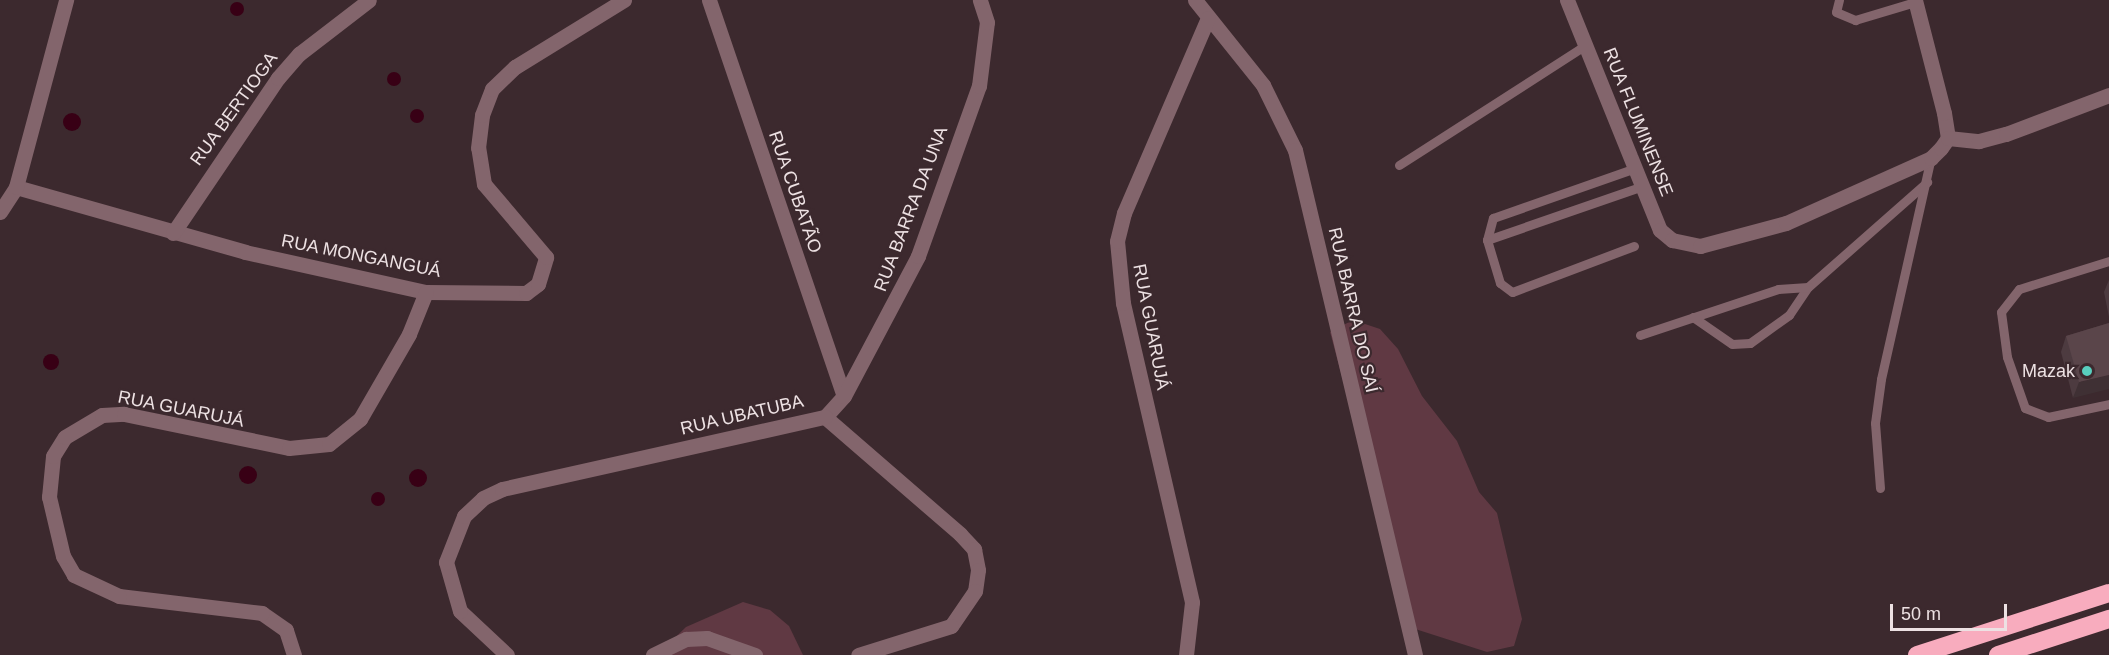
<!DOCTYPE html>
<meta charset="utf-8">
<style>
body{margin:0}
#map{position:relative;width:2109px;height:655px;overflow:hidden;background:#3c292e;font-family:Arial,sans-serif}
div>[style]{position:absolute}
.green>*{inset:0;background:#603943}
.water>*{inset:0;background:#380015}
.round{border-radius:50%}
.service>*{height:9px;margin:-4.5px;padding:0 4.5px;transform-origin:4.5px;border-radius:4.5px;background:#83656c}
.minor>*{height:15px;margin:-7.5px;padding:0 7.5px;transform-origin:7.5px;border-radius:7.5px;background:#83656c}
.motorway>*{height:18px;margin:-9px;padding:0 9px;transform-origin:9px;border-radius:9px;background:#f8acbe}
.wall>*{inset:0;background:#4d3b40}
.shaded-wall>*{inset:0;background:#3f3034}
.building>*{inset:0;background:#5a454a}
.dots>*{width:16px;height:16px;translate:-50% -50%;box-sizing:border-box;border:3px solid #3c292e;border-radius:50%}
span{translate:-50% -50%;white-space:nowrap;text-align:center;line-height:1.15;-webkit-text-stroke:4.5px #3c292e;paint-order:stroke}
.street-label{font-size:18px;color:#ede1e3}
.poi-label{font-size:18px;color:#ede1e3}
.right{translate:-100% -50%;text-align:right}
.scale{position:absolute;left:1890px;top:604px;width:117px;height:27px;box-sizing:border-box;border:3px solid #ede1e3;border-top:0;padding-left:8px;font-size:18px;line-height:21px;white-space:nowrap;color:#ede1e3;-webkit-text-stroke:4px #3c292e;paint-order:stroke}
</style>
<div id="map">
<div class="green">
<i style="clip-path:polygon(1353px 320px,1380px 329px,1398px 349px,1422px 396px,1457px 441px,1479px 492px,1497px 513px,1522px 619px,1514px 646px,1487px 652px,1409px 627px,1330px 332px)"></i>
<i style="clip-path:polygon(743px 602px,770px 610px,789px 626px,803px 655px,657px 655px,686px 627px)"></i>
</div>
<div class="water">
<i class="round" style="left:230px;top:2px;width:14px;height:14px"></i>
<i class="round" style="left:387px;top:72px;width:14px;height:14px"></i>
<i class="round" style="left:410px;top:109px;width:14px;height:14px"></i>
<i class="round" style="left:63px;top:113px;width:18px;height:18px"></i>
<i class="round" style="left:43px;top:354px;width:16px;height:16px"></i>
<i class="round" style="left:239px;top:466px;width:18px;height:18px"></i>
<i class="round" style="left:409px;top:469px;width:18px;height:18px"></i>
<i class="round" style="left:371px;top:492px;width:14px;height:14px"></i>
</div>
<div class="service">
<i style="left:1839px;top:0;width:12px;rotate:104deg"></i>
<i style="left:1836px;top:12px;width:21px;rotate:23deg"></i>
<i style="left:1855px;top:20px;width:63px;rotate:-16.7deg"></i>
<i style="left:1399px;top:165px;width:222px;rotate:-32.7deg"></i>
<i style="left:1487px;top:240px;width:23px;rotate:-75deg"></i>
<i style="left:1493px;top:218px;width:151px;rotate:-19.3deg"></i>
<i style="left:1634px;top:246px;width:130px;rotate:159.3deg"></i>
<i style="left:1512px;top:292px;width:15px;rotate:-143deg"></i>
<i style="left:1500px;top:283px;width:45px;rotate:-106.8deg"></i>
<i style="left:1487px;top:240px;width:165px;rotate:-19.1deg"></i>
<i style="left:2109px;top:261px;width:94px;rotate:162.7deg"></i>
<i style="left:2019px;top:289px;width:29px;rotate:128deg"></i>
<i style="left:2001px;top:312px;width:45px;rotate:82.4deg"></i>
<i style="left:2007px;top:357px;width:54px;rotate:70.6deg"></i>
<i style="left:2025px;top:408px;width:25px;rotate:21deg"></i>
<i style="left:2048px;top:417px;width:62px;rotate:-12deg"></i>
<i style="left:1693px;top:317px;width:47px;rotate:34.7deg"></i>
<i style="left:1732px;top:344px;width:18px;rotate:-3deg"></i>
<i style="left:1750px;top:343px;width:48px;rotate:-35.7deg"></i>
<i style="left:1789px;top:315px;width:34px;rotate:-56deg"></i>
<i style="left:1808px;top:287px;width:159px;rotate:-41.4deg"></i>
<i style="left:1640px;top:335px;width:145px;rotate:-18.4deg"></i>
<i style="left:1778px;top:289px;width:30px;rotate:-4deg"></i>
<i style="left:1880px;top:488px;width:65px;rotate:-94.4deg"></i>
<i style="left:1875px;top:423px;width:44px;rotate:-82.2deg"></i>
<i style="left:1881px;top:379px;width:227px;rotate:-77.3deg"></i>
</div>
<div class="minor">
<i style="left:709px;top:0;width:418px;rotate:71.2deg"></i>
<i style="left:1195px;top:0;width:109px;rotate:51.3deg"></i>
<i style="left:1263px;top:85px;width:72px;rotate:63.8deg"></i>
<i style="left:1295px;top:150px;width:519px;rotate:76.63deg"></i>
<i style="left:1567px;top:0;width:248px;rotate:68deg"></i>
<i style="left:1660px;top:230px;width:16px;rotate:40deg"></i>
<i style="left:1672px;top:240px;width:29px;rotate:12deg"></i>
<i style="left:1700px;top:246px;width:89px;rotate:-15deg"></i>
<i style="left:1786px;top:223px;width:159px;rotate:-24.1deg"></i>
<i style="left:1931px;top:158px;width:14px;rotate:-45deg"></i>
<i style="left:1941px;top:148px;width:12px;rotate:-55deg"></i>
<i style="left:1948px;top:138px;width:25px;rotate:-99deg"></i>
<i style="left:1944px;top:113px;width:117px;rotate:-104.4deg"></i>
<i style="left:1948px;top:138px;width:31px;rotate:6deg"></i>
<i style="left:1979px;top:141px;width:28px;rotate:-15deg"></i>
<i style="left:2006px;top:134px;width:110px;rotate:-20.7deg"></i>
<i style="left:16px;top:187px;width:238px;rotate:15.8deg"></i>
<i style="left:245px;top:252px;width:185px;rotate:12.5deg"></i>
<i style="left:426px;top:292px;width:100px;rotate:0.6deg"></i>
<i style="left:526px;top:293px;width:15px;rotate:-37deg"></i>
<i style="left:538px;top:284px;width:28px;rotate:-73deg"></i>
<i style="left:546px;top:257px;width:96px;rotate:-130.3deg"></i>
<i style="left:484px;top:184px;width:36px;rotate:-99deg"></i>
<i style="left:478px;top:148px;width:33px;rotate:-83deg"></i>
<i style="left:482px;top:115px;width:28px;rotate:-69deg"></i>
<i style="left:492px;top:89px;width:32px;rotate:-44deg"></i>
<i style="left:515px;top:67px;width:128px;rotate:-31.6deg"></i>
<i style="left:0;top:212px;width:30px;rotate:-57deg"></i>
<i style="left:16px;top:187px;width:194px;rotate:-75deg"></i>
<i style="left:173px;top:233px;width:187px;rotate:-55.9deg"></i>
<i style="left:278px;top:78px;width:32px;rotate:-49deg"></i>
<i style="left:299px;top:54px;width:88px;rotate:-37.6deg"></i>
<i style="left:825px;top:417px;width:28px;rotate:-48deg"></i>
<i style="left:844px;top:396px;width:158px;rotate:-62.1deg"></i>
<i style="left:918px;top:256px;width:181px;rotate:-70.3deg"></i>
<i style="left:979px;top:86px;width:64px;rotate:-82.9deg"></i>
<i style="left:987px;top:22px;width:23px;rotate:-108deg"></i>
<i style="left:825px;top:417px;width:179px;rotate:40.9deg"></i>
<i style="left:960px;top:534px;width:21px;rotate:47deg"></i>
<i style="left:974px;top:549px;width:21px;rotate:79deg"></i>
<i style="left:978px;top:570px;width:21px;rotate:98deg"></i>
<i style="left:975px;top:591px;width:42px;rotate:124.4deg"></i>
<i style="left:951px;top:626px;width:97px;rotate:162.7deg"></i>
<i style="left:294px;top:655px;width:26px;rotate:-108deg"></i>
<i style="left:286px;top:630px;width:29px;rotate:-145deg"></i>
<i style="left:262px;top:613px;width:144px;rotate:-173.2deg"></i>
<i style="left:119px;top:596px;width:50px;rotate:-155deg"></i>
<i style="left:74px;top:575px;width:22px;rotate:-120deg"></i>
<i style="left:63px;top:556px;width:61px;rotate:-103.3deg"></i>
<i style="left:49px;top:497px;width:41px;rotate:-84.4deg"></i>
<i style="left:53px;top:456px;width:22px;rotate:-58deg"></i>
<i style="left:65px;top:437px;width:43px;rotate:-30.7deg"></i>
<i style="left:102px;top:415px;width:22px;rotate:-3deg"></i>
<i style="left:124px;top:414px;width:168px;rotate:11.6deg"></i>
<i style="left:289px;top:448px;width:40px;rotate:-5.7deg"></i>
<i style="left:329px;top:444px;width:40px;rotate:-39deg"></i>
<i style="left:360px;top:419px;width:98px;rotate:-60deg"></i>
<i style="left:409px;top:334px;width:45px;rotate:-68deg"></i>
<i style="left:507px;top:655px;width:64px;rotate:-136.9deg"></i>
<i style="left:460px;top:611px;width:51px;rotate:-105.9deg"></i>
<i style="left:446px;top:562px;width:49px;rotate:-68.6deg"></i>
<i style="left:464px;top:516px;width:26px;rotate:-43deg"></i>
<i style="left:483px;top:498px;width:21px;rotate:-25deg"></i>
<i style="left:502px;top:489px;width:331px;rotate:-12.6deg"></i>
<i style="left:653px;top:655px;width:37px;rotate:-26deg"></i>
<i style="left:686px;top:639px;width:21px;rotate:-3deg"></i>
<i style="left:707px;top:638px;width:51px;rotate:19.5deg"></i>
<i style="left:1186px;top:655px;width:53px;rotate:-83.5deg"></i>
<i style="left:1192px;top:602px;width:307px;rotate:-103deg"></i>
<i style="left:1123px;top:303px;width:62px;rotate:-95.5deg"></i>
<i style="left:1117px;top:241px;width:29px;rotate:-76deg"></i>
<i style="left:1124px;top:213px;width:212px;rotate:-66.7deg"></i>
</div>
<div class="motorway">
<i style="left:1917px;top:655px;width:202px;rotate:-17.9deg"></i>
<i style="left:1998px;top:655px;width:117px;rotate:-18deg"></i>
</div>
<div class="wall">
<i style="clip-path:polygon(2109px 280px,2109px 317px,2104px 292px)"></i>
<i style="clip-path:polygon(2109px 323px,2073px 398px,2061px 352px,2066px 336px)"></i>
</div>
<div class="shaded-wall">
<i style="clip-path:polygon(2109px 375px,2109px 389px,2073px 398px,2079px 382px)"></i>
</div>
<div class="building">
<i style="clip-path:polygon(2109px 323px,2109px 375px,2079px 382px,2066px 336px)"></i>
</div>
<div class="dots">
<i style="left:2087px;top:371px;background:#59cebe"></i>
</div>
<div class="street-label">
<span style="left:234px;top:109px;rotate:-54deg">RUA BERTIOGA</span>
<span style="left:1638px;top:122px;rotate:68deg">RUA FLUMINENSE</span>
<span style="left:795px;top:192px;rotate:71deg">RUA CUBATÃO</span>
<span style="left:911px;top:209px;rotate:-69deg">RUA BARRA DA UNA</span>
<span style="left:361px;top:256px;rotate:11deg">RUA MONGANGUÁ</span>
<span style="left:1353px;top:310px;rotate:77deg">RUA BARRA DO SAÍ</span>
<span style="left:1151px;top:327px;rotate:79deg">RUA GUARUJÁ</span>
<span style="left:181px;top:409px;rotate:11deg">RUA GUARUJÁ</span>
<span style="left:742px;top:415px;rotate:-13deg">RUA UBATUBA</span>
</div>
<div class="poi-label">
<span class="right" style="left:2075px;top:371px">Mazak</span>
</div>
<div class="scale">50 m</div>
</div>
